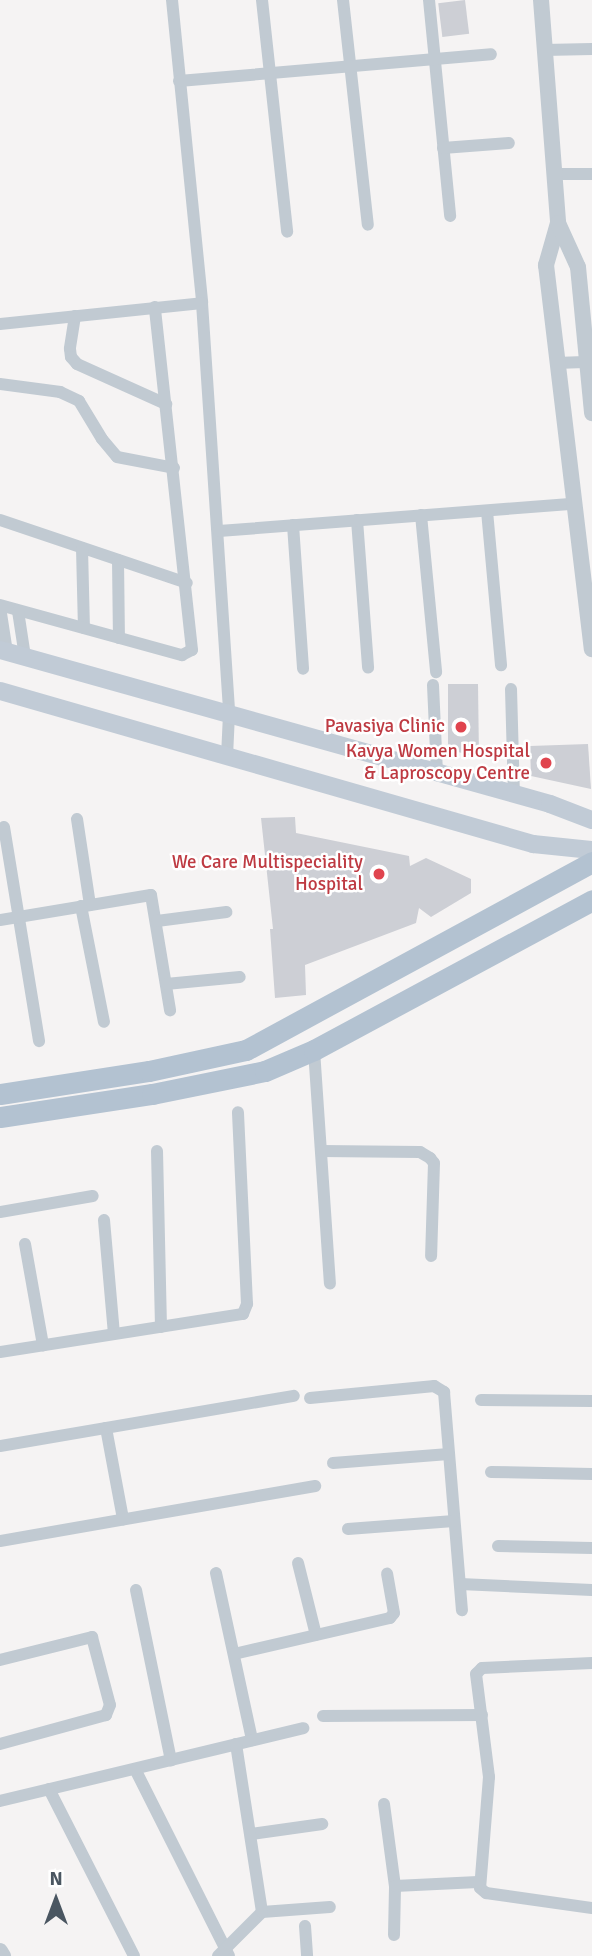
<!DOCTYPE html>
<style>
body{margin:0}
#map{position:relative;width:592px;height:1956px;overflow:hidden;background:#f5f3f3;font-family:Signika,sans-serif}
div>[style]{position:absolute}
.building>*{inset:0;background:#cdcfd5;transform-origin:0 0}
.minor>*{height:12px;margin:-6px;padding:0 6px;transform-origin:6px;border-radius:6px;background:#c1cad2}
.tertiary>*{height:16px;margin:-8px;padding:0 8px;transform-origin:8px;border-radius:8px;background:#c1cad2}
.secondary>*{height:18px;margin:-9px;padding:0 9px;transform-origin:9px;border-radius:9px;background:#c1cbd6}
.primary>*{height:21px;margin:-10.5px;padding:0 10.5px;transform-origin:10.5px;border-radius:10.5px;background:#b3c2d1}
.dots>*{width:19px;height:19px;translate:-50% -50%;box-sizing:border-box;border:4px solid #fff;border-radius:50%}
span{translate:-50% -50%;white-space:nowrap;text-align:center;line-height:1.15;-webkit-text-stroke:5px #fff;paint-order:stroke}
.health-label{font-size:19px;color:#be3a42}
.right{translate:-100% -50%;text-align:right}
.north{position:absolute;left:21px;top:1865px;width:70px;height:70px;-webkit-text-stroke:5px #fff;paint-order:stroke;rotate:0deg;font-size:19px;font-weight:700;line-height:28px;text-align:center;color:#4a5661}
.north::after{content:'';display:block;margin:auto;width:24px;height:32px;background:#4a5661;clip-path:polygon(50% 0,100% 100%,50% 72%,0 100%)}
</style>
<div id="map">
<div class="building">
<i style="left:465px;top:0;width:34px;height:27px;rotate:83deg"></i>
<i style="clip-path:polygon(448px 684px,478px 684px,479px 758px,448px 749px)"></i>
<i style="clip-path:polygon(588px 744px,591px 789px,531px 776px,530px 746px)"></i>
<i style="clip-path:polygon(295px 817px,296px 833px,409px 856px,410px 866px,426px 858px,471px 879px,471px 893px,431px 917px,419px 908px,416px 923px,305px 965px,306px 995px,275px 998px,270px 929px,273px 929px,261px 818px)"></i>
</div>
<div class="minor">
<i style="left:172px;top:0;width:304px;rotate:84.3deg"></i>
<i style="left:202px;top:303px;width:412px;rotate:86.2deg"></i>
<i style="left:229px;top:714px;width:42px;rotate:92.7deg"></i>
<i style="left:262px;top:0;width:233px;rotate:83.8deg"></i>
<i style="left:343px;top:0;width:226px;rotate:83.7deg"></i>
<i style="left:429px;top:0;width:217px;rotate:84.4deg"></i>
<i style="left:544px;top:50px;width:48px;rotate:-1.2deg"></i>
<i style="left:179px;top:81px;width:313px;rotate:-4.9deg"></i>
<i style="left:443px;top:148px;width:66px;rotate:-4.3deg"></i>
<i style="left:554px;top:174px;width:38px"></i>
<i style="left:75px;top:316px;width:33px;rotate:99deg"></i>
<i style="left:70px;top:349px;width:8px;rotate:83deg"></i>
<i style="left:71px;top:357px;width:9px;rotate:49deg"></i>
<i style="left:77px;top:364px;width:98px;rotate:24.2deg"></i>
<i style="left:0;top:324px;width:203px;rotate:-5.9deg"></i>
<i style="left:556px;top:363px;width:36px;rotate:-2deg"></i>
<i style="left:0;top:384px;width:61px;rotate:7.6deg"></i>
<i style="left:60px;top:392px;width:21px;rotate:25deg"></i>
<i style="left:79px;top:401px;width:44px;rotate:58.8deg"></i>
<i style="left:102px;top:439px;width:23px;rotate:50deg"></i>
<i style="left:117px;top:457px;width:58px;rotate:10.9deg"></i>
<i style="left:487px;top:511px;width:155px;rotate:84.8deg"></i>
<i style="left:421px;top:515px;width:158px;rotate:84.5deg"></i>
<i style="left:0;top:520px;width:197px;rotate:18.6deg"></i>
<i style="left:357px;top:520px;width:148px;rotate:85.7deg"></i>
<i style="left:293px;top:525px;width:144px;rotate:86deg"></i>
<i style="left:219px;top:531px;width:355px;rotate:-4.4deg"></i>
<i style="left:82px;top:548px;width:80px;rotate:88.6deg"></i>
<i style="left:118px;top:560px;width:78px;rotate:89.3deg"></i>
<i style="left:0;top:605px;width:189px;rotate:15.4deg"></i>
<i style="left:182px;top:655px;width:11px;rotate:-27deg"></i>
<i style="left:192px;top:650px;width:345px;rotate:-96.2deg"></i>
<i style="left:0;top:607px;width:46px;rotate:81.2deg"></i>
<i style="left:18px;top:611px;width:47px;rotate:81.3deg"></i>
<i style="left:433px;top:685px;width:88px;rotate:87.4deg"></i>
<i style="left:511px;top:689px;width:105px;rotate:88.4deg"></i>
<i style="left:77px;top:819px;width:87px;rotate:81.4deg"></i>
<i style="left:4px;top:827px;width:217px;rotate:80.7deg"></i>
<i style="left:81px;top:906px;width:118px;rotate:78.8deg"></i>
<i style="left:0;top:920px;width:153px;rotate:-9.4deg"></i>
<i style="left:151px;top:895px;width:117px;rotate:80.6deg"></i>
<i style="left:157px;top:921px;width:70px;rotate:-7.4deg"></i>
<i style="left:166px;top:984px;width:74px;rotate:-5.4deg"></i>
<i style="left:314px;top:1050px;width:234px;rotate:86.1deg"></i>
<i style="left:157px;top:1151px;width:176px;rotate:88.7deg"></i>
<i style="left:321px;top:1151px;width:99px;rotate:0.6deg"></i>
<i style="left:420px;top:1152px;width:12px;rotate:31deg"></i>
<i style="left:430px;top:1158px;width:6px;rotate:51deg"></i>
<i style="left:434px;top:1163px;width:93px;rotate:91.8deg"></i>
<i style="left:0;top:1212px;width:94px;rotate:-9.8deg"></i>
<i style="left:104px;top:1220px;width:114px;rotate:85deg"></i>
<i style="left:25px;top:1244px;width:103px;rotate:79.9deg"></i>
<i style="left:0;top:1352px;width:246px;rotate:-8.9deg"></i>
<i style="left:243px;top:1314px;width:11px;rotate:-68deg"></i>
<i style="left:247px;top:1304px;width:192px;rotate:-92.7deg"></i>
<i style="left:310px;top:1398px;width:125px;rotate:-5.5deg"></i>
<i style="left:434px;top:1386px;width:12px;rotate:31deg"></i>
<i style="left:444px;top:1392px;width:219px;rotate:85.3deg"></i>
<i style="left:481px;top:1400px;width:111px;rotate:0.5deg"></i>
<i style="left:106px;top:1428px;width:93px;rotate:79.4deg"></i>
<i style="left:0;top:1446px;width:298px;rotate:-9.7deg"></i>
<i style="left:333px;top:1463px;width:116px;rotate:-4.4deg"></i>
<i style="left:491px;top:1472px;width:101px;rotate:1.1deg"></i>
<i style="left:348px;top:1529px;width:106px;rotate:-4.3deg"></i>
<i style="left:0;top:1541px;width:320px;rotate:-9.9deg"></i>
<i style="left:498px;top:1546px;width:94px;rotate:1.2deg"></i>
<i style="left:298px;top:1563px;width:74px;rotate:76deg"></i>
<i style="left:216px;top:1573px;width:171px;rotate:77.8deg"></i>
<i style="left:460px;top:1584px;width:132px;rotate:2.6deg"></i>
<i style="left:136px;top:1590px;width:174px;rotate:78.4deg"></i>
<i style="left:234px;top:1654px;width:160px;rotate:-13deg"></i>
<i style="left:390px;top:1618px;width:6px;rotate:-51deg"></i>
<i style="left:394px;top:1613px;width:40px;rotate:-100deg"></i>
<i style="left:0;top:1660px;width:95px;rotate:-14deg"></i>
<i style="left:92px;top:1637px;width:70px;rotate:75.2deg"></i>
<i style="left:110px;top:1705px;width:11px;rotate:112deg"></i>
<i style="left:106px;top:1715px;width:110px;rotate:164.7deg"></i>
<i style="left:592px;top:1663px;width:110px;rotate:177.4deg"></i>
<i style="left:482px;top:1668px;width:8px;rotate:135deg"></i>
<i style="left:476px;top:1674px;width:104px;rotate:82.8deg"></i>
<i style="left:489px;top:1777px;width:111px;rotate:94.6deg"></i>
<i style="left:480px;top:1888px;width:8px;rotate:40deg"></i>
<i style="left:486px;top:1893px;width:107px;rotate:8.1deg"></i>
<i style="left:323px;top:1716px;width:159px;rotate:-0.4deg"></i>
<i style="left:135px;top:1769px;width:209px;rotate:63.3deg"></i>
<i style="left:49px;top:1789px;width:187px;rotate:63deg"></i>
<i style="left:0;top:1801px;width:312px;rotate:-13.5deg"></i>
<i style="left:384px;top:1804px;width:83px;rotate:82.4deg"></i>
<i style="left:251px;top:1834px;width:72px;rotate:-8deg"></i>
<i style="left:262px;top:1912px;width:68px;rotate:-4.2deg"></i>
<i style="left:305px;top:1926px;width:30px;rotate:86deg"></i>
<i style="left:394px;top:1935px;width:49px;rotate:-88.8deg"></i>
<i style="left:395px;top:1886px;width:83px;rotate:-2.8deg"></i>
<i style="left:218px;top:1956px;width:62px;rotate:-45deg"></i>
<i style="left:262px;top:1912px;width:170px;rotate:-98.8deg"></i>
</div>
<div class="tertiary">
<i style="left:541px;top:0;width:224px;rotate:85.6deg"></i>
<i style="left:558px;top:223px;width:44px;rotate:105.9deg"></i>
<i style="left:546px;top:265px;width:387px;rotate:83.2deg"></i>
<i style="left:558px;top:223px;width:48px;rotate:65.6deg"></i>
<i style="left:578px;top:267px;width:147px;rotate:84.5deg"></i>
<i style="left:0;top:1951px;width:6px;rotate:59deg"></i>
</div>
<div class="secondary">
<i style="left:0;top:650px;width:571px;rotate:15.64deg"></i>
<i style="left:550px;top:804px;width:45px;rotate:20.9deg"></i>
<i style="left:0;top:691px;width:555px;rotate:16.02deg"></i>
<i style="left:533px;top:844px;width:59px;rotate:5.8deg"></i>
</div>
<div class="primary">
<i style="left:0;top:1094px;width:151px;rotate:-8.8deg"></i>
<i style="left:149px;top:1071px;width:99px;rotate:-12.2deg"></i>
<i style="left:246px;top:1050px;width:394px;rotate:-28.5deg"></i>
<i style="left:0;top:1117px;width:154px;rotate:-8.6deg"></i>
<i style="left:152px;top:1094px;width:115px;rotate:-11.5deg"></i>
<i style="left:265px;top:1071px;width:53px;rotate:-23.2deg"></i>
<i style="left:314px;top:1050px;width:316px;rotate:-28.3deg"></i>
</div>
<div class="dots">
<i style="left:461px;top:727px;background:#e0444e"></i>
<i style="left:546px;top:763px;background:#e0444e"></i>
<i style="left:379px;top:874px;background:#e0444e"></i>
</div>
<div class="health-label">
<span class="right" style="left:445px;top:727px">Pavasiya Clinic</span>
<span class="right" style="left:530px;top:763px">Kavya Women Hospital<br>&amp; Laproscopy Centre</span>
<span class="right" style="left:363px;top:874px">We Care Multispeciality<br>Hospital</span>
</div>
<div class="north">N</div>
</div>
